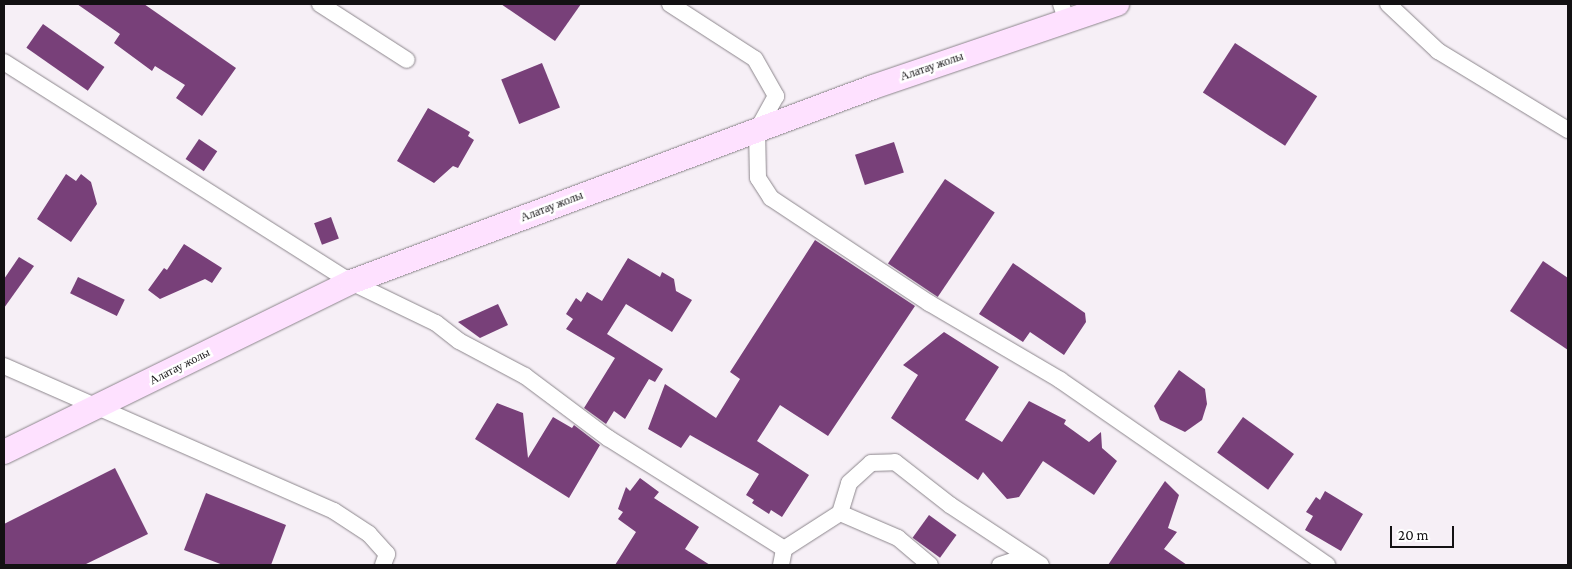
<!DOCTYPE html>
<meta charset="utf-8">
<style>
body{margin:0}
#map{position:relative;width:1572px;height:569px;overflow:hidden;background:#f6eff6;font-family:"Crimson Pro",serif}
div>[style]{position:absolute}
.building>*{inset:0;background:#784079;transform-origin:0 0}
.roads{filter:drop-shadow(0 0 1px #8c868c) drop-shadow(0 0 1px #8c868c)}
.minor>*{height:16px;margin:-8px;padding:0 8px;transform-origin:8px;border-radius:8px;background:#fff}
.secondary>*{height:24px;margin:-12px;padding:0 12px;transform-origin:12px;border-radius:12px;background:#fee1ff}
span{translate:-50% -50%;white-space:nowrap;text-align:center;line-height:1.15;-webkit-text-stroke:5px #fff;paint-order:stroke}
.street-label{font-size:12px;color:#131113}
.frame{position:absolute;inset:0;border:5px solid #131113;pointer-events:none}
.scale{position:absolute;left:1390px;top:526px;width:64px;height:22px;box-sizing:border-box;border:2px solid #131113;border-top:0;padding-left:6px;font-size:15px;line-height:18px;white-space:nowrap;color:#131113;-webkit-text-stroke:4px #fff;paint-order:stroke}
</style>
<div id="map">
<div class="building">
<i style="clip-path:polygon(77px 4px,144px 4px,236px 68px,202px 116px,176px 98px,185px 85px,155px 66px,152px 71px,114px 43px,120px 34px)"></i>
<i style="clip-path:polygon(501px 4px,581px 4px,555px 41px)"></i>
<i style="left:43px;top:24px;width:75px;height:29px;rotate:35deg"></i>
<i style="left:1235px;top:43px;width:98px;height:59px;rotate:33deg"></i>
<i style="left:542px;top:63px;width:48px;height:44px;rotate:68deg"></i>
<i style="clip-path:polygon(428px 108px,470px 132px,468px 136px,474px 140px,458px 168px,453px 166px,434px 183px,397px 161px)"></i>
<i style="left:199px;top:139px;width:22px;height:24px;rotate:34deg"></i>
<i style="left:894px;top:142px;width:32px;height:41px;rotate:72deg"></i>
<i style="clip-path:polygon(66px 174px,76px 181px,81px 174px,91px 182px,97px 204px,71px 242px,37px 219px)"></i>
<i style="left:945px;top:179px;width:60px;height:102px;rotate:34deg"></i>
<i style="left:331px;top:217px;width:23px;height:18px;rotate:70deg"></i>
<i style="clip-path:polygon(815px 240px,915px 306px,828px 436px,780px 405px,757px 441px,809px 475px,782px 517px,771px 510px,769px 514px,752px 503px,754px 500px,746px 495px,759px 474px,690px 435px,681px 448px,648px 429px,665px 384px,716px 418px,740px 379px,730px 372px)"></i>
<i style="clip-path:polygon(184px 244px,222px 268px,212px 283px,205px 279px,160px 299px,148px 290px,164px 268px,167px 270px)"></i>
<i style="clip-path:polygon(19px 257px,34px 266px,4px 308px,4px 279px)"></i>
<i style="clip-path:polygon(628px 258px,660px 277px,662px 272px,674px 279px,676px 291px,692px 300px,672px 332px,626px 304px,607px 334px,663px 369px,655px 382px,649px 379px,625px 419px,614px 411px,606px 424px,584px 408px,615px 358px,566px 329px,573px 319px,566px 314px,576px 298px,581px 302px,587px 292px,602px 301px)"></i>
<i style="clip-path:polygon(1543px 261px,1568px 278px,1568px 350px,1510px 311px)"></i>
<i style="clip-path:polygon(1013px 263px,1085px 313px,1086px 322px,1064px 355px,1030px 332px,1023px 342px,979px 314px)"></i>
<i style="left:78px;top:277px;width:52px;height:18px;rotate:26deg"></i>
<i style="clip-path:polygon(498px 304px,508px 325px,480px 338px,458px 322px)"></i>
<i style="clip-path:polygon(944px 332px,999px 367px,965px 420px,1002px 442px,1029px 401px,1066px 420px,1064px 424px,1089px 442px,1101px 432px,1102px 448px,1117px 461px,1094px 495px,1043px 461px,1019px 497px,1007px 499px,983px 472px,978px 480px,891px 418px,918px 375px,903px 365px)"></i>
<i style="clip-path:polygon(1179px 370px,1205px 389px,1207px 404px,1202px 420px,1185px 432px,1160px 420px,1154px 406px)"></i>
<i style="clip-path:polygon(497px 403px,523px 413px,528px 458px,553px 417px,572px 428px,574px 425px,600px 445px,569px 498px,475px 439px)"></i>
<i style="left:1243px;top:417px;width:63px;height:44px;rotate:36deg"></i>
<i style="clip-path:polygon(115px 468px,148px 534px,84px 565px,4px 565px,4px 524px)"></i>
<i style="clip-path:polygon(640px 478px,659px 492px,654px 498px,699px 527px,685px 549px,710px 565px,615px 565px,636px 532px,618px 519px,623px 512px,618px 509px,626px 487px,630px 491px)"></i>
<i style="clip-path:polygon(1165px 481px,1179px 495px,1168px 528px,1177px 532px,1164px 549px,1187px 565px,1108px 565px)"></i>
<i style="clip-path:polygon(1325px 491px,1363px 514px,1341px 551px,1305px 530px,1313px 516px,1306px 512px,1316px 497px,1320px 500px)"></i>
<i style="clip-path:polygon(206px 493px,286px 525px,271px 565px,223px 565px,184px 550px)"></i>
<i style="left:929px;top:515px;width:34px;height:28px;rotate:36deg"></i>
</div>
<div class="roads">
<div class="minor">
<i style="left:320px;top:4px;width:103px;rotate:32.8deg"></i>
<i style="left:670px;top:4px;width:101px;rotate:32.9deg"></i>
<i style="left:755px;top:59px;width:43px;rotate:60.4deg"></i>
<i style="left:776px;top:96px;width:39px;rotate:119deg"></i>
<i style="left:757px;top:130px;width:48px;rotate:88.8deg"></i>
<i style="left:758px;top:178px;width:24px;rotate:57deg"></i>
<i style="left:771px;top:198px;width:190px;rotate:33.6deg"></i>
<i style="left:929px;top:303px;width:152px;rotate:30.4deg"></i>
<i style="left:1060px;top:380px;width:325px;rotate:34.7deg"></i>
<i style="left:1061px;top:4px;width:18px;rotate:71deg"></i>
<i style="left:1388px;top:4px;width:69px;rotate:43.2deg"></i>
<i style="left:1438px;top:51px;width:152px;rotate:31.3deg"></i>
<i style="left:4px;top:62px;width:411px;rotate:32.4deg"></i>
<i style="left:351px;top:282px;width:94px;rotate:25.8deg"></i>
<i style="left:436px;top:323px;width:29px;rotate:38deg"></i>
<i style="left:459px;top:341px;width:75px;rotate:27.9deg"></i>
<i style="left:525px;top:376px;width:104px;rotate:36.8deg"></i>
<i style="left:608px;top:438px;width:208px;rotate:32.2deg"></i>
<i style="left:784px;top:549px;width:67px;rotate:-32.7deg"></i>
<i style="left:840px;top:513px;width:31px;rotate:-73deg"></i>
<i style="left:849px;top:483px;width:30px;rotate:-42deg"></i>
<i style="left:871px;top:463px;width:24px;rotate:-2deg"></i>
<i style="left:895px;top:462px;width:70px;rotate:38deg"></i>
<i style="left:950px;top:505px;width:109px;rotate:33.4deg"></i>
<i style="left:4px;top:366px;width:360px;rotate:23.7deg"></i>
<i style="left:334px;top:511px;width:42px;rotate:33.3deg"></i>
<i style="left:369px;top:534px;width:27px;rotate:48deg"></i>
<i style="left:387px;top:554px;width:12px;rotate:110deg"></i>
<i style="left:840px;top:513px;width:63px;rotate:23.3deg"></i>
<i style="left:898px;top:538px;width:42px;rotate:40.2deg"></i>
<i style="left:781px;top:565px;width:16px;rotate:-79deg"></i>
<i style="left:1000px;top:565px;width:28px;rotate:-18deg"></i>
</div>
<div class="secondary">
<i style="left:4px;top:452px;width:386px;rotate:-26.1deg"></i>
<i style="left:351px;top:282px;width:557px;rotate:-20.48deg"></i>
<i style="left:873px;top:87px;width:258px;rotate:-18.8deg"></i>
</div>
</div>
<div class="street-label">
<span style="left:932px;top:67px;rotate:-19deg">Алатау жолы</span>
<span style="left:552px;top:207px;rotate:-21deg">Алатау жолы</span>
<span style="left:180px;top:367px;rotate:-27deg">Алатау жолы</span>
</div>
<div class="frame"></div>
<div class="scale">20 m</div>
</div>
